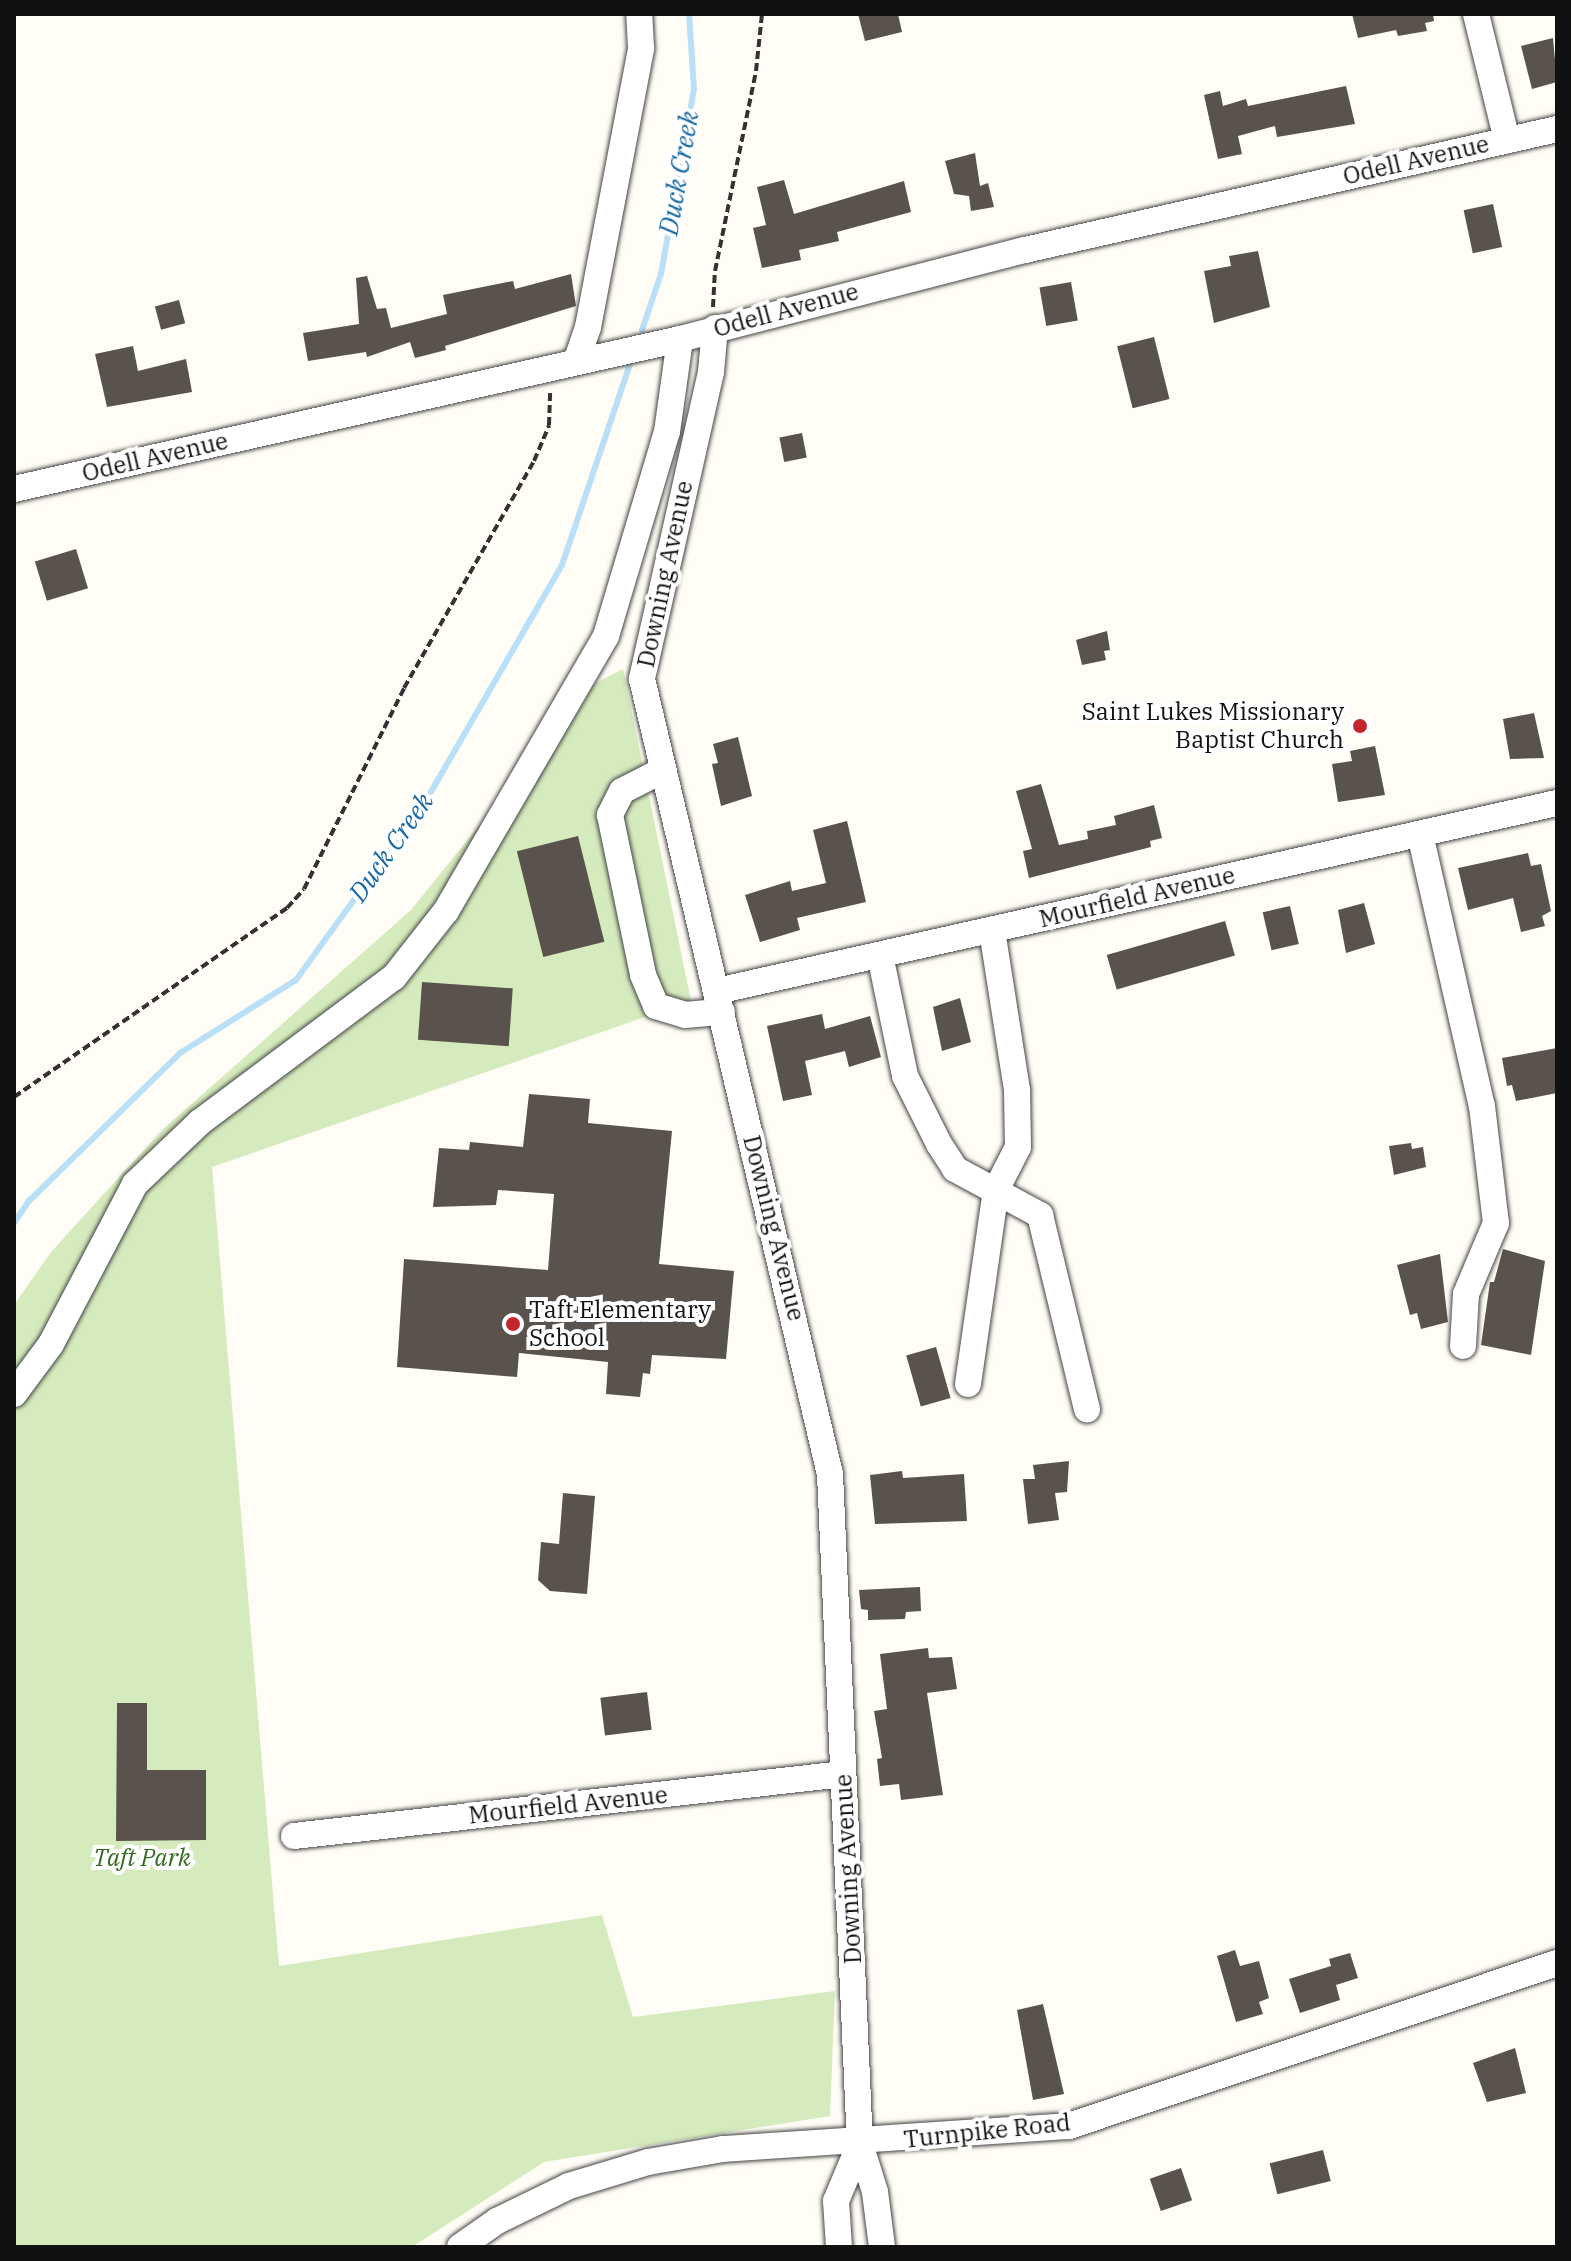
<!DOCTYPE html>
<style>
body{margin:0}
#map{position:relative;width:1571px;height:2261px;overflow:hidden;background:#fffdf5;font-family:"IBM Plex Serif",serif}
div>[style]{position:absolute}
.green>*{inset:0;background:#d5ebbd}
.stream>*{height:6px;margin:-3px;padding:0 3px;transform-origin:3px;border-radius:3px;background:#b9e0f7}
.building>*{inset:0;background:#5a524d;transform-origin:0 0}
.path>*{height:4px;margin-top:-2px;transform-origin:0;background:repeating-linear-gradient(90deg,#333 0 8px,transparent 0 12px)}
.roads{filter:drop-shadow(0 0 2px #444) drop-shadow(0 0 2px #444)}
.minor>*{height:26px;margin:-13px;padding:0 13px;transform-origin:13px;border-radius:13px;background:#fff}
.dots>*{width:22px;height:22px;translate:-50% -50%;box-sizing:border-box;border:4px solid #fff;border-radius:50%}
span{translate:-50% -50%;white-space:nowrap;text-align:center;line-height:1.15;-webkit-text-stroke:8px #fff;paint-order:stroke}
.street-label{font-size:24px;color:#111}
.poi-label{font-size:24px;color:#111}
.right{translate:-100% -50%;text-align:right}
.left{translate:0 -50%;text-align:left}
.park-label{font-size:24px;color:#2f6b1f;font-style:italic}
.water-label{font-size:26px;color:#1768a6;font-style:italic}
.frame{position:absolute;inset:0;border:16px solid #111;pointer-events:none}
</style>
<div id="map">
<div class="green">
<i style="clip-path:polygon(623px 669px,691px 1001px,212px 1167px,279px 1966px,602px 1915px,633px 2017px,835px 1991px,830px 2116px,544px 2162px,412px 2247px,14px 2247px,14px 1305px,51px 1252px,162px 1130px,411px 910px,592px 685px)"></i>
</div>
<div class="stream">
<i style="left:642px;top:330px;width:59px;rotate:-71.3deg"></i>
<i style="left:661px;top:274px;width:188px;rotate:-79.9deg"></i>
<i style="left:694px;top:89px;width:75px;rotate:-93.8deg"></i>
<i style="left:14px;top:1223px;width:27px;rotate:-56deg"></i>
<i style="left:29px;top:1201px;width:211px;rotate:-44.4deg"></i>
<i style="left:180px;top:1053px;width:137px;rotate:-32.2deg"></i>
<i style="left:296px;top:980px;width:226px;rotate:-54.2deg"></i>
<i style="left:428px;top:797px;width:268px;rotate:-60deg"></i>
<i style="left:562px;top:565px;width:209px;rotate:-71.3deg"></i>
</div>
<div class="building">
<i style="clip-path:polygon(858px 14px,898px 14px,902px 32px,865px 41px)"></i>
<i style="clip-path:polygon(1352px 14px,1433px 14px,1434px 21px,1425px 23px,1427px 31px,1398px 36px,1396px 30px,1358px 38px)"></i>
<i style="clip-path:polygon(1553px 38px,1557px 82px,1532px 89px,1521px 46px)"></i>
<i style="clip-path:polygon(1346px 86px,1355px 124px,1277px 137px,1275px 126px,1238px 136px,1242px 154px,1218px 159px,1204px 95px,1220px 91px,1223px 106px,1246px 99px,1248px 106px)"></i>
<i style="clip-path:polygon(975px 153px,980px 186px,988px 183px,994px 207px,971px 211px,969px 196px,954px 194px,945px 161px)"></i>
<i style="clip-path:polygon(784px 180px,794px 214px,904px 181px,911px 212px,837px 232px,839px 241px,799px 250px,801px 260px,762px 268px,753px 228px,766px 225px,757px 187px)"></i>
<i style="left:1493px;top:204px;width:44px;height:30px;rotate:78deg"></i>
<i style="clip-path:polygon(1258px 251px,1270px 307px,1214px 323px,1204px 271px,1231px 266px,1229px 256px)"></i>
<i style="clip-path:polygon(571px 274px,576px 306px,445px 346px,446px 350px,415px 358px,410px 342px,367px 357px,366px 352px,308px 361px,303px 333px,359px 324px,356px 278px,367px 276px,377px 309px,386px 308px,391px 328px,447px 314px,443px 295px,513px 281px,515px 289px)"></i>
<i style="left:1071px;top:282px;width:39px;height:32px;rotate:80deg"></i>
<i style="left:179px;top:300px;width:24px;height:25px;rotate:75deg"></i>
<i style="left:1154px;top:337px;width:64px;height:38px;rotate:76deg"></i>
<i style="clip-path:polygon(133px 346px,138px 371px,186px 359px,192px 392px,107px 407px,95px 354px)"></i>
<i style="left:802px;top:433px;width:25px;height:23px;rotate:79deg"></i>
<i style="left:76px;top:549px;width:41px;height:43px;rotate:73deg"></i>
<i style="clip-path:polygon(1107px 631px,1110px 650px,1104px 651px,1106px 660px,1082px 665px,1076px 640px)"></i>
<i style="clip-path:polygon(1534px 713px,1544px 758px,1510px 759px,1503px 719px)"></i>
<i style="clip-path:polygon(738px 737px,752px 796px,721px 806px,712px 764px,718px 763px,713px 744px)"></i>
<i style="clip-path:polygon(1375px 746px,1385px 795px,1338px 802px,1332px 764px,1352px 761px,1350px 751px)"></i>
<i style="clip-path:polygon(1041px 784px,1059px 845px,1088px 839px,1087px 831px,1116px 825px,1114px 816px,1154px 805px,1162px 838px,1150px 841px,1151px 847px,1029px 878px,1023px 851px,1032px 849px,1016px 791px)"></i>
<i style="clip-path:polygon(847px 821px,866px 902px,797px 918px,800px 930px,760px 942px,745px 895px,790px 881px,792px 891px,826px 883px,813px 830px)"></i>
<i style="left:578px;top:836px;width:109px;height:63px;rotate:76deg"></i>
<i style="clip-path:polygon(1528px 853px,1531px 866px,1541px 864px,1551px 911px,1542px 916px,1545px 926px,1521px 932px,1513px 898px,1468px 910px,1458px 868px)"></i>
<i style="clip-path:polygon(1364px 903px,1375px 944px,1346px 953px,1338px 910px)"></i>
<i style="left:1290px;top:906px;width:39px;height:28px;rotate:77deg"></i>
<i style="left:1225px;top:921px;width:36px;height:123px;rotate:74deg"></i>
<i style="left:422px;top:982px;width:91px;height:58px;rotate:4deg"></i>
<i style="clip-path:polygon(960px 998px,971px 1042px,942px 1051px,933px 1007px)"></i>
<i style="clip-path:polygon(822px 1014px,825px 1029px,870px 1016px,881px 1057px,849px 1067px,845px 1051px,805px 1061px,812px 1095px,783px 1101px,767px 1026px)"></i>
<i style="clip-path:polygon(1557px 1048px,1557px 1093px,1516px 1101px,1512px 1085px,1507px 1086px,1502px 1058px)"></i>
<i style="clip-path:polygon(529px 1094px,590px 1099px,588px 1123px,672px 1131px,659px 1264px,734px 1271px,726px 1359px,652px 1355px,650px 1374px,643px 1373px,640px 1397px,606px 1394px,608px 1362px,519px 1353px,517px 1377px,397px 1367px,404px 1259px,548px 1270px,554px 1194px,498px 1190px,496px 1205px,433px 1207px,439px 1148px,469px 1150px,470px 1142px,523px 1147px)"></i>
<i style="clip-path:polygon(1411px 1143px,1412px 1149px,1423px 1147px,1426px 1167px,1394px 1175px,1389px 1146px)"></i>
<i style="clip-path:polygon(1503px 1249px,1545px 1261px,1531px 1355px,1481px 1345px,1490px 1282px,1494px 1282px)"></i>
<i style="clip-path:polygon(1440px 1254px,1448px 1322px,1421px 1329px,1417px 1313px,1410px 1315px,1397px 1265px)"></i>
<i style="left:936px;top:1347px;width:53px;height:31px;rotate:74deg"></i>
<i style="clip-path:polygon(1069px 1461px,1067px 1492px,1055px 1493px,1059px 1520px,1028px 1524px,1023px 1479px,1035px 1479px,1033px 1465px)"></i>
<i style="clip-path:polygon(902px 1471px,903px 1478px,964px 1474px,967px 1521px,875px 1524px,870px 1475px)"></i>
<i style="clip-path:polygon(563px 1493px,595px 1496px,587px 1594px,550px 1591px,538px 1580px,541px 1542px,559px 1544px)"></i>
<i style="clip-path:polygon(920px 1587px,921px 1611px,906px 1612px,905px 1619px,868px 1620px,868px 1610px,861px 1609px,859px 1590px)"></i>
<i style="clip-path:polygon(928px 1648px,929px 1658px,952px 1657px,957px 1689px,927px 1693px,943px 1795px,901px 1800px,899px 1784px,880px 1786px,877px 1759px,882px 1758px,874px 1711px,887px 1709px,880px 1654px)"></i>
<i style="left:647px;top:1692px;width:38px;height:47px;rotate:83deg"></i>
<i style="clip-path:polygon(117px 1703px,147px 1703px,147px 1770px,206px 1770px,206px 1840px,116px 1841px)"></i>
<i style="clip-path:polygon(1235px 1950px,1240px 1966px,1259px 1961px,1269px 1998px,1259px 2002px,1263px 2014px,1236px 2022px,1217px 1956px)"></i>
<i style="clip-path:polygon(1350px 1953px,1358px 1978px,1336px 1985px,1340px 2000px,1300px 2013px,1289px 1979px,1331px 1966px,1329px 1959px)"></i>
<i style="clip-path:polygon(1043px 2004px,1064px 2094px,1033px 2100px,1017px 2010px)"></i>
<i style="clip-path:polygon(1515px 2048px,1526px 2093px,1487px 2102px,1473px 2063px)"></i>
<i style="left:1323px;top:2150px;width:32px;height:55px;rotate:76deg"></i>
<i style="left:1181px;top:2168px;width:34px;height:33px;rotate:71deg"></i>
</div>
<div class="path">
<i style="left:713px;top:307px;width:36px;rotate:-87deg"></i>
<i style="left:715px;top:271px;width:204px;rotate:-78.4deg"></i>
<i style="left:756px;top:71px;width:57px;rotate:-84deg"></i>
<i style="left:14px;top:1097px;width:332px;rotate:-34.7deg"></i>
<i style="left:287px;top:908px;width:25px;rotate:-48deg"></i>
<i style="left:304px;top:889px;width:225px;rotate:-63.5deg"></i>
<i style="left:404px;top:688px;width:262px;rotate:-60.2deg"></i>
<i style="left:534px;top:461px;width:39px;rotate:-67deg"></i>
<i style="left:549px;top:425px;width:35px;rotate:-88deg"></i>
</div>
<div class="roads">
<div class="minor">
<i style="left:1476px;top:14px;width:130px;rotate:76.2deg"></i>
<i style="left:715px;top:328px;width:44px;rotate:95.2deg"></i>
<i style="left:711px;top:372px;width:315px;rotate:102.7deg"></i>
<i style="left:642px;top:679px;width:817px;rotate:76.7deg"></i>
<i style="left:830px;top:1474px;width:671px;rotate:87.44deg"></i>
<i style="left:860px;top:2144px;width:50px;rotate:72.6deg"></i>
<i style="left:875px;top:2192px;width:55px;rotate:82.7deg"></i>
<i style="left:576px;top:362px;width:37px;rotate:-71deg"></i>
<i style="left:588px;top:327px;width:284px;rotate:-79.2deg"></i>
<i style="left:641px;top:48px;width:34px;rotate:-93deg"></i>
<i style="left:14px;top:489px;width:683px;rotate:-12.69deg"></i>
<i style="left:680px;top:339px;width:356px;rotate:-14.5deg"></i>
<i style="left:1025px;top:250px;width:546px;rotate:-12.81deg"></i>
<i style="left:663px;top:770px;width:46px;rotate:152.9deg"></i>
<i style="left:622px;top:791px;width:27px;rotate:117deg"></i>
<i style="left:610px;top:815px;width:163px;rotate:78.3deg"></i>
<i style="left:643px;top:975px;width:34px;rotate:67deg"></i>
<i style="left:656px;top:1006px;width:30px;rotate:17deg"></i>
<i style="left:685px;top:1015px;width:37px;rotate:-5deg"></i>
<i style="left:1420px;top:834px;width:279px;rotate:77.2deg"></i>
<i style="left:1482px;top:1106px;width:118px;rotate:83.2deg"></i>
<i style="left:1496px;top:1223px;width:77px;rotate:112.9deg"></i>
<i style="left:1466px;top:1294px;width:52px;rotate:93.3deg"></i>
<i style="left:880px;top:955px;width:124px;rotate:78.3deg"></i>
<i style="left:905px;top:1076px;width:76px;rotate:63.4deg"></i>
<i style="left:939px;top:1144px;width:30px;rotate:57deg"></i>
<i style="left:955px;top:1169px;width:97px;rotate:28.4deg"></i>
<i style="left:1040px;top:1215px;width:200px;rotate:76.4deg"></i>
<i style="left:717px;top:991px;width:861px;rotate:-12.62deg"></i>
<i style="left:968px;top:1384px;width:196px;rotate:-81.8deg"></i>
<i style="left:996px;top:1190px;width:48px;rotate:-62.9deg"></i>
<i style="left:1018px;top:1147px;width:57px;rotate:-91deg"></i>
<i style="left:1017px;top:1090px;width:162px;rotate:-98.9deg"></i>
<i style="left:14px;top:1394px;width:62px;rotate:-53.5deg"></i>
<i style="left:51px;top:1344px;width:181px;rotate:-62.3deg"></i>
<i style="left:135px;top:1184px;width:90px;rotate:-43.6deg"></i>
<i style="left:200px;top:1122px;width:242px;rotate:-36.8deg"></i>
<i style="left:394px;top:977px;width:84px;rotate:-51.8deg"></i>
<i style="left:446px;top:911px;width:318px;rotate:-59.8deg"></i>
<i style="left:606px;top:636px;width:213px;rotate:-73.4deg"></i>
<i style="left:667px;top:432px;width:94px;rotate:-82deg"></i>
<i style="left:294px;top:1836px;width:552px;rotate:-6.44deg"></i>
<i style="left:460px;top:2247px;width:45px;rotate:-35.1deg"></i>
<i style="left:497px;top:2221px;width:80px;rotate:-25.9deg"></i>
<i style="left:569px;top:2186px;width:83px;rotate:-16.9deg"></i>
<i style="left:648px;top:2162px;width:76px;rotate:-9.8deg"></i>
<i style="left:723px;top:2149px;width:347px;rotate:-3.8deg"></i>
<i style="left:1069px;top:2126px;width:515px;rotate:-18.47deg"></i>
<i style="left:839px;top:2247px;width:46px;rotate:-93.7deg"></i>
<i style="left:836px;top:2201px;width:62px;rotate:-67.2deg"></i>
</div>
</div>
<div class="dots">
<i style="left:1360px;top:726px;background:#c4262e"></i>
<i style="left:513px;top:1324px;background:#c4262e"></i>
</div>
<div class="street-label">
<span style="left:1416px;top:160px;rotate:-13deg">Odell Avenue</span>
<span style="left:786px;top:310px;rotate:-15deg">Odell Avenue</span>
<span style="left:155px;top:457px;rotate:-13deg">Odell Avenue</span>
<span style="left:665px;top:574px;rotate:-78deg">Downing Avenue</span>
<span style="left:1137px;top:897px;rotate:-13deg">Mourfield Avenue</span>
<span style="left:774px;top:1228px;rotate:76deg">Downing Avenue</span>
<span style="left:568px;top:1805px;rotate:-6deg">Mourfield Avenue</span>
<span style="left:848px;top:1869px;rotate:-93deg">Downing Avenue</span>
<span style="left:987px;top:2131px;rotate:-6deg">Turnpike Road</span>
</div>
<div class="poi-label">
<span class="right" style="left:1344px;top:726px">Saint Lukes Missionary<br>Baptist Church</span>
<span class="left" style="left:529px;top:1324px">Taft Elementary<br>School</span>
</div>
<div class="park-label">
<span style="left:142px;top:1858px">Taft Park</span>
</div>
<div class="water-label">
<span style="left:679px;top:173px;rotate:-80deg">Duck Creek</span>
<span style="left:391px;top:847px;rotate:-55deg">Duck Creek</span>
</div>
<div class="frame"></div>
</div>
